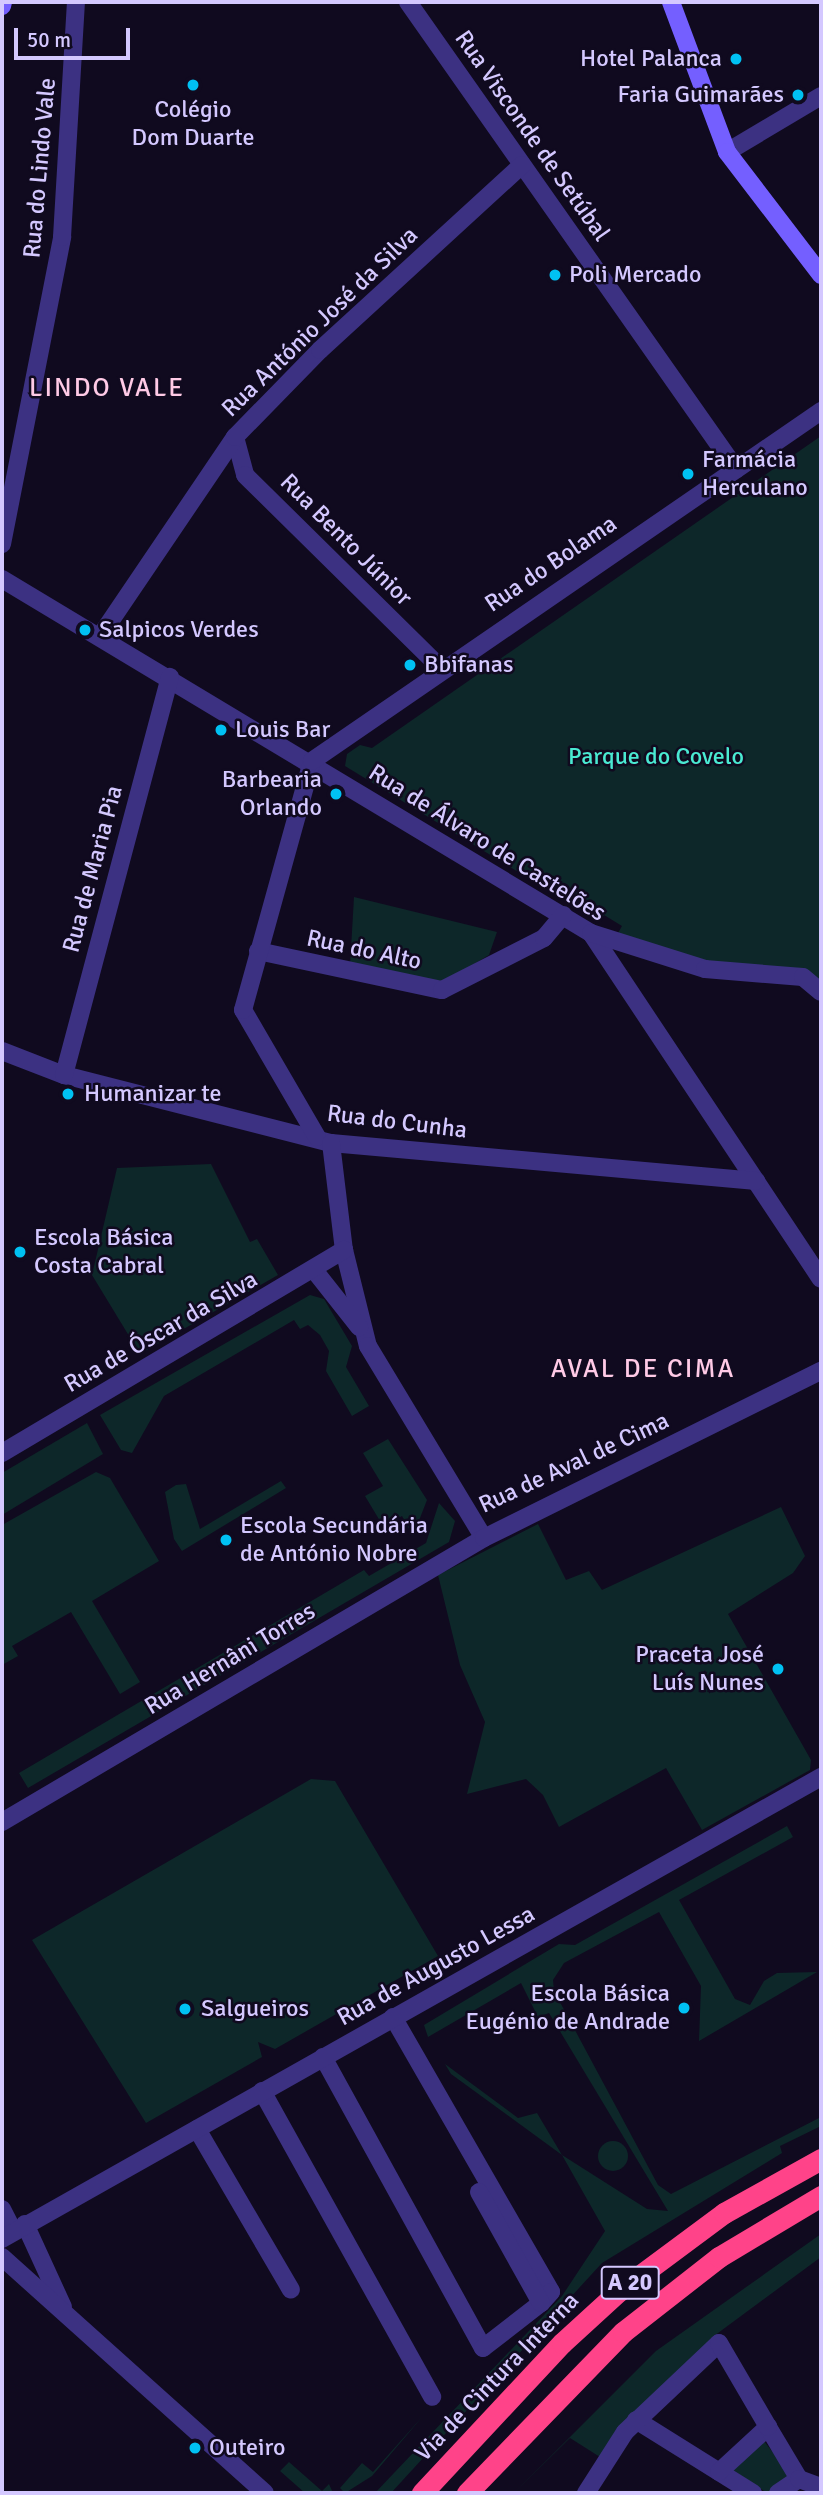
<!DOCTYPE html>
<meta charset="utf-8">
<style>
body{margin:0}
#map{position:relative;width:823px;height:2495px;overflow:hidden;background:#100a1f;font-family:Signika,sans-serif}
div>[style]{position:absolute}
.green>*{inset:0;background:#0d2729}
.round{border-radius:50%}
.street>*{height:18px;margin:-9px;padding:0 9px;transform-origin:9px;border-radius:9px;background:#3c3182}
.secondary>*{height:18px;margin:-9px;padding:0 9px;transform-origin:9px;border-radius:9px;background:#745fff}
.highway>*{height:21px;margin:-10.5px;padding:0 10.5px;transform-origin:10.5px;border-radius:10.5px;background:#ff4389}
.dots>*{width:19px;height:19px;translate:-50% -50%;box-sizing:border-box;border:4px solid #100a1f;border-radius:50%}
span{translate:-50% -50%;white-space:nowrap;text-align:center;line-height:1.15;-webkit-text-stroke:5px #100a1f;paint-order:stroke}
.shield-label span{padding:2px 5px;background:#100a1f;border:2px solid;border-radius:5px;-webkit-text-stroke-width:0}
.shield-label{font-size:23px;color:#d4c8ff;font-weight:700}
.poi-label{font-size:24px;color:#d4c8ff}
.right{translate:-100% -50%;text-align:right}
.left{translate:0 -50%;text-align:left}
.street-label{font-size:24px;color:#d4c8ff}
.park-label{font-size:24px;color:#4ae9d2}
.neighbourhood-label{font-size:26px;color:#ffcae6;letter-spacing:2px}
.frame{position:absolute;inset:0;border:4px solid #d4c8ff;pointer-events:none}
.scale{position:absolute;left:14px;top:28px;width:116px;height:32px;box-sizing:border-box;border:4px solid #d4c8ff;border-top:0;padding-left:9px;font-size:21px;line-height:24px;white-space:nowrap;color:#d4c8ff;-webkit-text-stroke:5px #100a1f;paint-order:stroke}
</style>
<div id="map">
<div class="green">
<i style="clip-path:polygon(821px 436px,821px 982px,703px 963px,618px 933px,622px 926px,604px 915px,600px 922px,345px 766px,347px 754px,360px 745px,372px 748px)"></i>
<i style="clip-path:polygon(354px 897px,497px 932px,489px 955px,444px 982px,350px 966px)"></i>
<i style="clip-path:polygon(211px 1164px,250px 1242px,257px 1239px,278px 1275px,140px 1354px,92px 1275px,117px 1168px)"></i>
<i style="clip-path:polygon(310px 1295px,324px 1299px,352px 1346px,346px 1367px,369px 1406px,352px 1416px,326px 1371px,329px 1351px,320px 1335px,308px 1325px,300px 1329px,294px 1320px,164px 1396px,132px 1453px,121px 1450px,100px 1415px)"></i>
<i style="clip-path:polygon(87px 1423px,103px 1454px,2px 1515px,2px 1473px)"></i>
<i style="clip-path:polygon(388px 1439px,427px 1500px,413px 1536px,402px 1516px,383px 1526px,365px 1496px,383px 1486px,363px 1453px)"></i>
<i style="clip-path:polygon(96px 1472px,110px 1478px,159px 1561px,92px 1601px,140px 1682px,120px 1694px,71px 1612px,12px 1646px,18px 1656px,2px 1665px,2px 1525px)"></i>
<i style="clip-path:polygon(281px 1481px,286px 1488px,182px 1551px,174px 1539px,165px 1492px,176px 1485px,186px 1484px,200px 1529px)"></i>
<i style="clip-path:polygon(439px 1503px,455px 1521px,449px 1542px,28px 1788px,19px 1773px,364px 1570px,369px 1576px,426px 1543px)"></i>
<i style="clip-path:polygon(781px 1507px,805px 1556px,793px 1573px,728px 1614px,811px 1760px,810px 1770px,702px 1830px,666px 1768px,559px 1827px,543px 1795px,526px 1779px,467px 1794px,485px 1722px,460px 1665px,438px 1575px,538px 1524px,566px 1580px,589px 1571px,602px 1590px)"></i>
<i style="clip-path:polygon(311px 1779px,335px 1781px,438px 1956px,275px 2049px,258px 2042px,262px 2057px,146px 2123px,32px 1940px)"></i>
<i style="clip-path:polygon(787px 1826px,793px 1837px,679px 1900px,735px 1999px,750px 2005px,764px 1981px,777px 1973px,817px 1972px,699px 2041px,701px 1986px,659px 1912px,564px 1963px,553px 1980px,554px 1991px,658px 2185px,671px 2194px,821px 2117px,821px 2126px,780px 2146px,782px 2153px,602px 2263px,391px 2493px,375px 2493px,562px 2296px,605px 2231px,562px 2155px,451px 2074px,445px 2064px,518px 2118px,537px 2113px,562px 2155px,647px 2209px,668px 2211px,549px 2013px,538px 2017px,521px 1983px,428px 2037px,424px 2025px,559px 1944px,575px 1945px)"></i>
<i class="round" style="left:598px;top:2141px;width:30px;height:30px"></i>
<i style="clip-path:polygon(821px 2234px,821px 2257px,714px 2336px,600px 2457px,570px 2438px,514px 2493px,656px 2351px)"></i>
<i style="clip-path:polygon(423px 2416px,372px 2476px,345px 2493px,340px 2488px,362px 2463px,373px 2472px)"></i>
<i style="clip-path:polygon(764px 2441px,792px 2477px,767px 2493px,733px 2470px)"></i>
<i style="clip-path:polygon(289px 2462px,322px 2491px,329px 2484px,333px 2493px,305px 2493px,280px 2471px)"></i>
</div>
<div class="street">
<i style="left:408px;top:2px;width:571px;rotate:54.92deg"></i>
<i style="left:727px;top:152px;width:109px;rotate:-30.8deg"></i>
<i style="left:235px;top:437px;width:39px;rotate:75deg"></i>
<i style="left:245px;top:475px;width:275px;rotate:44.6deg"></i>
<i style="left:2px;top:544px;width:313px;rotate:-78.9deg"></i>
<i style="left:62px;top:237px;width:235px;rotate:-86.6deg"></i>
<i style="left:2px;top:579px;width:687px;rotate:31.01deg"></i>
<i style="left:591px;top:933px;width:415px;rotate:56.4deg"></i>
<i style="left:101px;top:635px;width:239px;rotate:-55.9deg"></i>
<i style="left:235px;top:437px;width:122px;rotate:-45.7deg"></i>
<i style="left:320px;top:350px;width:274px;rotate:-42.5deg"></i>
<i style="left:591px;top:933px;width:120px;rotate:17.5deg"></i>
<i style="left:705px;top:969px;width:98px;rotate:4.7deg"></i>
<i style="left:803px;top:977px;width:23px;rotate:40deg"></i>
<i style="left:258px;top:951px;width:188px;rotate:12deg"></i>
<i style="left:442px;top:990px;width:114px;rotate:-27deg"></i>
<i style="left:544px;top:938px;width:30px;rotate:-50deg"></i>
<i style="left:2px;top:1051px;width:66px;rotate:21.2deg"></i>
<i style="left:64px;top:1075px;width:276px;rotate:14.3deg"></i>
<i style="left:331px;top:1143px;width:427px;rotate:5.1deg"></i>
<i style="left:64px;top:1075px;width:412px;rotate:-75.1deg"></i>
<i style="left:317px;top:1137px;width:147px;rotate:-120.2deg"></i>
<i style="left:243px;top:1010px;width:258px;rotate:-74.5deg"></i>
<i style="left:312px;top:761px;width:618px;rotate:-34.51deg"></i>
<i style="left:331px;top:1143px;width:108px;rotate:83.1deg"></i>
<i style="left:344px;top:1250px;width:99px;rotate:76deg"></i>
<i style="left:368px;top:1346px;width:224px;rotate:58.9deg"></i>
<i style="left:314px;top:1270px;width:73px;rotate:51.7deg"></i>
<i style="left:2px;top:1453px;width:398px;rotate:-30.7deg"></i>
<i style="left:2px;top:1822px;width:559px;rotate:-30.51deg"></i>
<i style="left:484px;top:1538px;width:376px;rotate:-26.4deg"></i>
<i style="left:393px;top:2017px;width:317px;rotate:60.1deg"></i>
<i style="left:551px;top:2292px;width:15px;rotate:132deg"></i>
<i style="left:323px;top:2057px;width:332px;rotate:61.2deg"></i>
<i style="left:483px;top:2348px;width:73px;rotate:-37.8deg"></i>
<i style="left:541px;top:2303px;width:127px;rotate:-119.2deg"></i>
<i style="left:262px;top:2091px;width:350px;rotate:60.9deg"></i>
<i style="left:197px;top:2129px;width:186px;rotate:59.7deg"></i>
<i style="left:2px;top:2209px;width:25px;rotate:63deg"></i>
<i style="left:25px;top:2224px;width:91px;rotate:65.4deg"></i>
<i style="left:2px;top:2239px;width:940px;rotate:-29.43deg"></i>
<i style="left:2px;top:2257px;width:353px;rotate:41.9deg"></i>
<i style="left:636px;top:2420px;width:138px;rotate:32deg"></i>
<i style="left:719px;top:2472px;width:67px;rotate:-42.6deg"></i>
<i style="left:768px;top:2427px;width:61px;rotate:59.2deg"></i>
<i style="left:586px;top:2493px;width:72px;rotate:-57.4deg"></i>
<i style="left:625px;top:2432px;width:129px;rotate:-43.4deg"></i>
<i style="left:719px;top:2343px;width:97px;rotate:59.7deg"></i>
<i style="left:778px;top:2493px;width:25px;rotate:-34deg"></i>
<i style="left:799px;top:2479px;width:23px;rotate:20deg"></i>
</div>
<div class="secondary">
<i style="left:671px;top:2px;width:160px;rotate:69.5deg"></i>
<i style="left:727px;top:152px;width:155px;rotate:52.6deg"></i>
<i style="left:2px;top:6px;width:4px;rotate:-76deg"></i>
</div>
<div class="highway">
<i style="left:422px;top:2493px;width:205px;rotate:-47deg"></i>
<i style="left:562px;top:2343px;width:77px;rotate:-42.4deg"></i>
<i style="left:619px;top:2291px;width:131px;rotate:-36.6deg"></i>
<i style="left:724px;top:2213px;width:111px;rotate:-29.1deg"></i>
<i style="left:467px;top:2493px;width:224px;rotate:-45.9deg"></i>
<i style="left:623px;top:2332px;width:122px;rotate:-38deg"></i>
<i style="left:719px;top:2257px;width:119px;rotate:-30.9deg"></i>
</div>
<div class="dots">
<i style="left:736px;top:59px;background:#00c1f3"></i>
<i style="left:193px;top:85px;background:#00c1f3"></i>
<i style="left:798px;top:95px;background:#00c1f3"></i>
<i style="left:555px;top:275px;background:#00c1f3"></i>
<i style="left:688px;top:474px;background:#00c1f3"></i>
<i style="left:85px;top:630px;background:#00c1f3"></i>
<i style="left:410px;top:665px;background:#00c1f3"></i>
<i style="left:221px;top:730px;background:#00c1f3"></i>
<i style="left:336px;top:794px;background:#00c1f3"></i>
<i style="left:68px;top:1094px;background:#00c1f3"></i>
<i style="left:20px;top:1252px;background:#00c1f3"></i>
<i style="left:226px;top:1540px;background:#00c1f3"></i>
<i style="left:778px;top:1669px;background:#00c1f3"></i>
<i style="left:684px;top:2008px;background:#00c1f3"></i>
<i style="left:185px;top:2009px;background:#00c1f3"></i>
<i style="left:195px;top:2448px;background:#00c1f3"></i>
</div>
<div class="shield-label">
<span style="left:630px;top:2283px">A 20</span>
</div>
<div class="poi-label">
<span class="right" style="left:722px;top:59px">Hotel Palanca</span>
<span class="right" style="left:784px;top:95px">Faria Guimarães</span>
<span style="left:193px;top:124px">Colégio<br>Dom Duarte</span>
<span class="left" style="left:569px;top:275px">Poli Mercado</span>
<span class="left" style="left:702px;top:474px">Farmácia<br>Herculano</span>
<span class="left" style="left:99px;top:630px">Salpicos Verdes</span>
<span class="left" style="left:424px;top:665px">Bbifanas</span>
<span class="left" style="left:235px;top:730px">Louis Bar</span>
<span class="right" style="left:322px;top:794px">Barbearia<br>Orlando</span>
<span class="left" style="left:84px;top:1094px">Humanizar te</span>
<span class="left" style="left:34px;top:1252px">Escola Básica<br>Costa Cabral</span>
<span class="left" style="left:240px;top:1540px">Escola Secundária<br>de António Nobre</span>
<span class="right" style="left:764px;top:1669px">Praceta José<br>Luís Nunes</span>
<span class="right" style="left:670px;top:2008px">Escola Básica<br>Eugénio de Andrade</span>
<span class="left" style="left:201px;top:2009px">Salgueiros</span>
<span class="left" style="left:209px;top:2448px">Outeiro</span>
</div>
<div class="street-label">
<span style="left:532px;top:136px;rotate:55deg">Rua Visconde de Setúbal</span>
<span style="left:40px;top:168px;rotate:-85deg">Rua do Lindo Vale</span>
<span style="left:320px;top:322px;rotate:-44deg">Rua António José da Silva</span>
<span style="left:346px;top:540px;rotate:45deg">Rua Bento Júnior</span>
<span style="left:551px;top:564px;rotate:-34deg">Rua do Bolama</span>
<span style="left:487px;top:843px;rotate:32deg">Rua de Álvaro de Castelões</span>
<span style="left:93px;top:869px;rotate:-75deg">Rua de Maria Pia</span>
<span style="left:364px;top:950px;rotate:12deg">Rua do Alto</span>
<span style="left:397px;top:1122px;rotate:7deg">Rua do Cunha</span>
<span style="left:161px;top:1332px;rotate:-30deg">Rua de Óscar da Silva</span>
<span style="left:574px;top:1463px;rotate:-25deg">Rua de Aval de Cima</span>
<span style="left:230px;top:1659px;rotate:-31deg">Rua Hernâni Torres</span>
<span style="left:436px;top:1966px;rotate:-29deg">Rua de Augusto Lessa</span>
<span style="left:497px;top:2377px;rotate:-46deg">Via de Cintura Interna</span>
</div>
<div class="park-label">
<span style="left:656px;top:757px">Parque do Covelo</span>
</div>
<div class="neighbourhood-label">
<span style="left:107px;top:389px">LINDO VALE</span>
<span style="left:643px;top:1370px">AVAL DE CIMA</span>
</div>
<div class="frame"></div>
<div class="scale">50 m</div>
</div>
